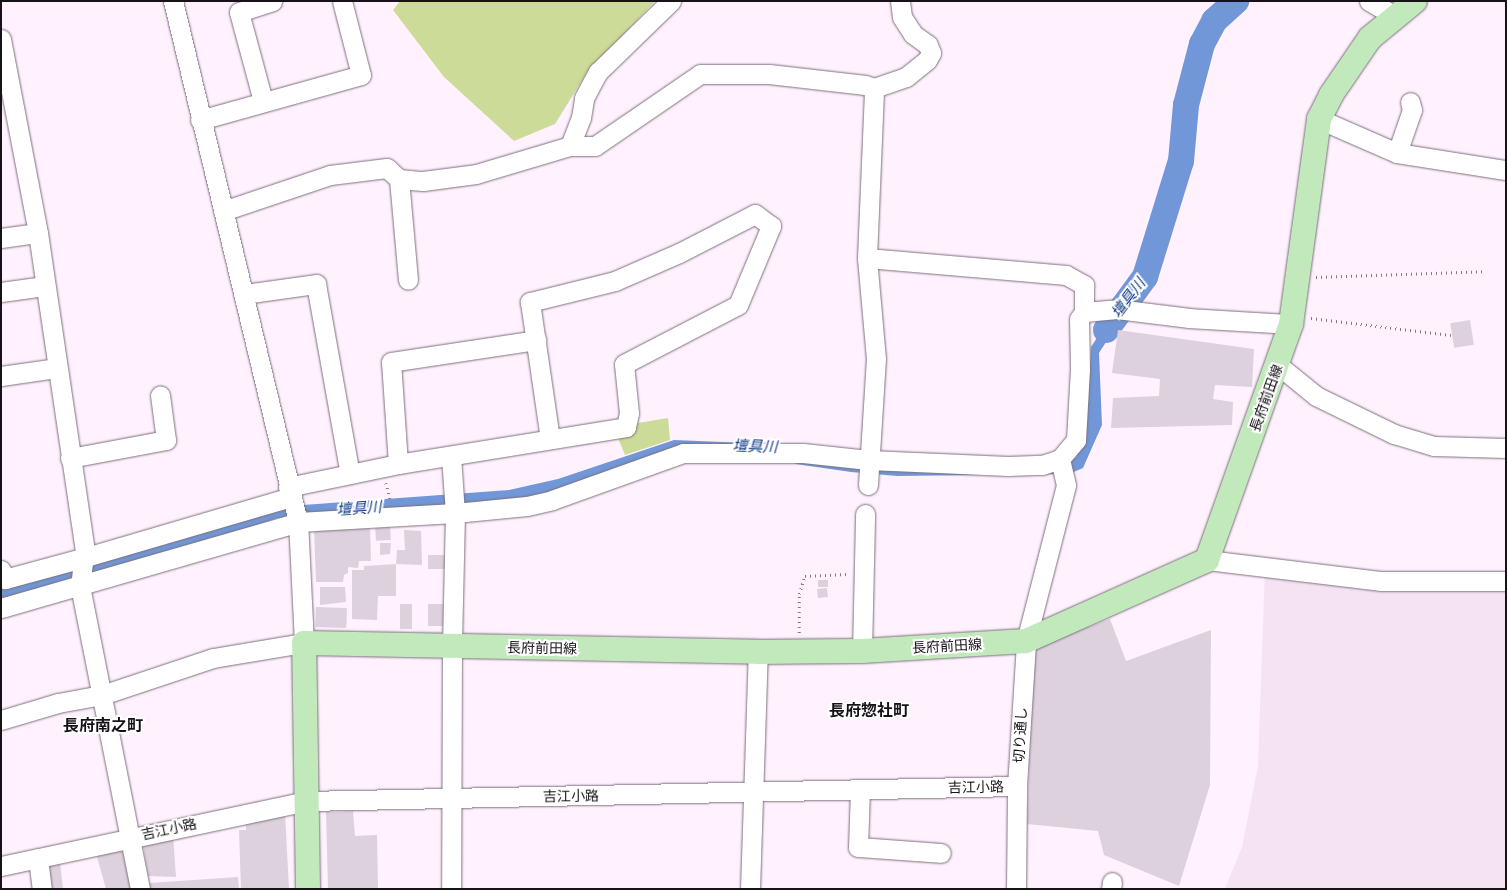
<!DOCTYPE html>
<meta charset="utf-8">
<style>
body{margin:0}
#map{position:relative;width:1507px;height:890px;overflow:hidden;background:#fff1fe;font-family:Manrope,"Noto Sans JP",sans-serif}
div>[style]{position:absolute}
.built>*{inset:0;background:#f5e3f4}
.green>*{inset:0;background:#cddb98}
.water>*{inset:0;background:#7197d8}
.river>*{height:26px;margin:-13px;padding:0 13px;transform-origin:13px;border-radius:13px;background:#7197d8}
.building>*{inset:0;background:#ded1de;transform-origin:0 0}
.path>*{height:2.5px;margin-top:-1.25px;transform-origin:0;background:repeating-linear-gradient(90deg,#827982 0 1px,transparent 0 5px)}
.roads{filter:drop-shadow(0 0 1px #7c707c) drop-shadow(0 0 1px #7c707c)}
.minor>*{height:19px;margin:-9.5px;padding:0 9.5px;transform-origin:9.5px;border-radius:9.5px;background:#fff}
.major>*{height:24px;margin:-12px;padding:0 12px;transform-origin:12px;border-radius:12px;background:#c1e9bc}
span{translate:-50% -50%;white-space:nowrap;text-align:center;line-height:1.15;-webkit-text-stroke:4px #fff;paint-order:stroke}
.street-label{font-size:14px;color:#171217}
.water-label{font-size:15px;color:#0d3884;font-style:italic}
.quarter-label{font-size:16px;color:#171217;font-weight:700}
.frame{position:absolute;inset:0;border:2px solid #171217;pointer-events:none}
</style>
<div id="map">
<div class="built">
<i style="clip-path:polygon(1265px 567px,1506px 581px,1506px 889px,1225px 889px,1242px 847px,1258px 766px)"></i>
</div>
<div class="green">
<i style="clip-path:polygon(400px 1px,655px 1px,586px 74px,555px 124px,514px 141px,444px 77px,393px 10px)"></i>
<i style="clip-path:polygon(668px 418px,670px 440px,625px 455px,618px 438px,633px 435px,638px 423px)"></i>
</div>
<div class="water">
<i style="clip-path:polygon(1113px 313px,1124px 314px,1099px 353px,1102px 425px,1083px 468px,1069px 474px,897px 476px,851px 472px,796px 464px,788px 458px,738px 449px,521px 501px,278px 518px,206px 543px,1px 602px,1px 585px,276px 507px,509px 490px,558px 479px,674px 440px,795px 445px,803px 457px,1068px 463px,1076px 457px,1087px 425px,1091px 347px)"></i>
</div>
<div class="river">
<i style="left:1106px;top:330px;width:66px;rotate:-53.7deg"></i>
<i style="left:1145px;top:277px;width:121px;rotate:-72.8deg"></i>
<i style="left:1181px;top:161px;width:56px;rotate:-84.9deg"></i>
<i style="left:1186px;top:105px;width:63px;rotate:-75.3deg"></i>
<i style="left:1202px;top:44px;width:26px;rotate:-62deg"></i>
<i style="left:1214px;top:21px;width:30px;rotate:-42deg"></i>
</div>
<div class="building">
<i style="left:1470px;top:320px;width:25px;height:20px;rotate:81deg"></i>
<i style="clip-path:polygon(1118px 330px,1254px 349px,1252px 387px,1215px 385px,1213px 399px,1233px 402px,1232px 425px,1111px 428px,1113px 398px,1159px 396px,1160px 379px,1112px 373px)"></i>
<i style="left:390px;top:523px;width:17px;height:15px;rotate:87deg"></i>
<i style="clip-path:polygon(370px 525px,371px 561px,359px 561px,358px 568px,348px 567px,348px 573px,344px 575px,343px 582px,316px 582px,314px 528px)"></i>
<i style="clip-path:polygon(404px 530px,421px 531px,422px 565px,396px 564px,397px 550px,405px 550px)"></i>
<i style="clip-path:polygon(380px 543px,391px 543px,390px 554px,380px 555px)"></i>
<i style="left:428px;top:555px;width:18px;height:14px"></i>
<i style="clip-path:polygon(396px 564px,396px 596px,378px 596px,377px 620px,352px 619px,352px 570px,364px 570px,364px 566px)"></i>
<i style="left:818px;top:580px;width:10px;height:7px"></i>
<i style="clip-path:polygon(320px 587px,345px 587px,346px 602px,320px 605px)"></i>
<i style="left:827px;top:588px;width:9px;height:10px;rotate:84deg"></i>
<i style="left:400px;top:604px;width:12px;height:25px"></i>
<i style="left:428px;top:604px;width:15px;height:22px"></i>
<i style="left:316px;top:607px;width:31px;height:20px;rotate:2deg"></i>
<i style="clip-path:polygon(1110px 619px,1126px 661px,1211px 630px,1210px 785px,1179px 886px,1104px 855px,1098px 831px,1027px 824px,1033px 647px)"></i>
<i style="clip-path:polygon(353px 811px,355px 836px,377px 835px,378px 889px,328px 889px,326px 812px)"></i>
<i style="clip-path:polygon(285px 813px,289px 889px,241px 889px,239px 830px,246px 830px,246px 819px)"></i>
<i style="clip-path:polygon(173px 835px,176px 877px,148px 876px,142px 839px)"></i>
<i style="clip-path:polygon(117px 848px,126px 856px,132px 889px,106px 889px,96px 853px)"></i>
<i style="clip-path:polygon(60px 862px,63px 889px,47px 889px,46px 864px)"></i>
<i style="clip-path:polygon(238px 877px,239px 889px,150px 889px,149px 883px)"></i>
</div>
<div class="path">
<i style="left:1316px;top:277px;width:168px;rotate:-2deg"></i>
<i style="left:1311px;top:318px;width:141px;rotate:6.9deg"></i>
<i style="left:386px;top:483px;width:20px;rotate:75deg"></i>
<i style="left:799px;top:633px;width:39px;rotate:-90deg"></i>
<i style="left:799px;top:594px;width:19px;rotate:-72deg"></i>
<i style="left:805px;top:576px;width:42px;rotate:-2.7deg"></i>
</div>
<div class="roads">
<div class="minor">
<i style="left:1369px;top:1px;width:32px;rotate:30deg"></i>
<i style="left:1px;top:39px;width:197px;rotate:79.2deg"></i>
<i style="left:38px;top:233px;width:328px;rotate:81.6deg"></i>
<i style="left:86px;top:557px;width:6px;rotate:121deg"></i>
<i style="left:83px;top:562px;width:24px;rotate:97deg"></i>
<i style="left:80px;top:586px;width:309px;rotate:78.8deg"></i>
<i style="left:263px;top:101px;width:92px;rotate:-105.1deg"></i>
<i style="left:239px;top:12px;width:35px;rotate:-18deg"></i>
<i style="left:1319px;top:119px;width:85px;rotate:23.6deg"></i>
<i style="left:1397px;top:153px;width:110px;rotate:8.9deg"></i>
<i style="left:200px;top:120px;width:167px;rotate:-15.6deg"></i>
<i style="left:361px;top:75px;width:76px;rotate:-104.4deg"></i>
<i style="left:570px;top:146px;width:30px;rotate:-69deg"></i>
<i style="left:581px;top:118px;width:20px;rotate:-81deg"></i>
<i style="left:584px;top:98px;width:30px;rotate:-62deg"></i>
<i style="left:598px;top:72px;width:102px;rotate:-44.2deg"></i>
<i style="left:1397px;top:153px;width:46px;rotate:-70.8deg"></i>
<i style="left:1412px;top:110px;width:8px;rotate:-104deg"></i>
<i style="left:399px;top:179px;width:101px;rotate:84.9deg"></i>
<i style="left:223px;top:211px;width:113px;rotate:-18.6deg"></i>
<i style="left:330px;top:175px;width:57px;rotate:-7deg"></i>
<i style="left:387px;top:168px;width:16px;rotate:43deg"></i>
<i style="left:399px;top:179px;width:24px;rotate:5deg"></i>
<i style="left:423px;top:181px;width:53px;rotate:-7.5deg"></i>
<i style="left:476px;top:174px;width:98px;rotate:-16.6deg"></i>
<i style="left:570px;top:146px;width:25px"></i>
<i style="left:595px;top:146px;width:127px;rotate:-34.4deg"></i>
<i style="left:700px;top:74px;width:69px"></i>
<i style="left:769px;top:74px;width:97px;rotate:6.5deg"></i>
<i style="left:865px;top:85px;width:9px;rotate:18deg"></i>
<i style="left:874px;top:88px;width:34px;rotate:-19deg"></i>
<i style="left:906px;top:77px;width:27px;rotate:-39deg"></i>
<i style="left:927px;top:60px;width:8px;rotate:-60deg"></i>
<i style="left:931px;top:53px;width:9px;rotate:-111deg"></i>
<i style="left:928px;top:45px;width:19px;rotate:-144deg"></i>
<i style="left:913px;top:34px;width:20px;rotate:-123deg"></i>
<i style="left:902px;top:17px;width:16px;rotate:-97deg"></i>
<i style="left:1px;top:238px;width:37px;rotate:-8deg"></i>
<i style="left:867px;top:258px;width:200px;rotate:4.9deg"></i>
<i style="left:1066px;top:275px;width:21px;rotate:29deg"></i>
<i style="left:1084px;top:285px;width:27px;rotate:90deg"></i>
<i style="left:1px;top:292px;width:44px;rotate:-7.8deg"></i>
<i style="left:244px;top:294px;width:73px;rotate:-7.9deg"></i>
<i style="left:316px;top:284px;width:193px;rotate:79.9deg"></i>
<i style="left:1278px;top:365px;width:49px;rotate:39.2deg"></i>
<i style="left:1316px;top:396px;width:87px;rotate:26deg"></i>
<i style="left:1394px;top:434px;width:42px;rotate:16.7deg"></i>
<i style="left:1434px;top:446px;width:72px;rotate:1.6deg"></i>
<i style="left:1px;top:376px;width:57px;rotate:-8.1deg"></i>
<i style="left:451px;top:456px;width:57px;rotate:86deg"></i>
<i style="left:455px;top:513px;width:133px;rotate:91.3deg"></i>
<i style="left:452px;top:646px;width:243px;rotate:90.2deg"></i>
<i style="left:70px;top:458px;width:98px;rotate:-10.6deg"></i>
<i style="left:166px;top:440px;width:45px;rotate:-97.6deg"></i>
<i style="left:398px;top:464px;width:102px;rotate:-93.9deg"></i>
<i style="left:391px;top:362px;width:147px;rotate:-8.6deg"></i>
<i style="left:868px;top:485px;width:126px;rotate:-86.4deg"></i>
<i style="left:876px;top:359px;width:101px;rotate:-95.1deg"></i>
<i style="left:867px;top:258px;width:170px;rotate:-87.6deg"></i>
<i style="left:288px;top:487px;width:112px;rotate:-11.8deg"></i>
<i style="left:398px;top:464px;width:231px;rotate:-9.2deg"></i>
<i style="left:626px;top:427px;width:14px;rotate:-78deg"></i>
<i style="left:629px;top:413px;width:49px;rotate:-95.8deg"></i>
<i style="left:624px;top:364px;width:128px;rotate:-27.4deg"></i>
<i style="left:738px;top:305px;width:86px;rotate:-67.3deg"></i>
<i style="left:771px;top:226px;width:20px;rotate:-143deg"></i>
<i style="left:755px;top:214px;width:85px;rotate:152.8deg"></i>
<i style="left:679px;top:253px;width:70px;rotate:156.4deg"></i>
<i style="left:615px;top:281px;width:88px;rotate:166.1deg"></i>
<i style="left:530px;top:302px;width:138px;rotate:81.7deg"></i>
<i style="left:1207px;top:560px;width:174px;rotate:6.9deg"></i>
<i style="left:1380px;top:581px;width:126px"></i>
<i style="left:1px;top:570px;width:10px;rotate:66deg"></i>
<i style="left:5px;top:579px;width:84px;rotate:-15.2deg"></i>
<i style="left:86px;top:557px;width:214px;rotate:-16.3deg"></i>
<i style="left:1px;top:608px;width:309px;rotate:-16.1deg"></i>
<i style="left:298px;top:522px;width:157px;rotate:-3.3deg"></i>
<i style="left:455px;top:513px;width:72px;rotate:-5.6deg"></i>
<i style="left:527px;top:506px;width:26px;rotate:-13deg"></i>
<i style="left:552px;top:500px;width:139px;rotate:-19.7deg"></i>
<i style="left:683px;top:453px;width:120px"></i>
<i style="left:803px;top:453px;width:66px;rotate:6.1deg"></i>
<i style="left:869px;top:460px;width:139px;rotate:2.5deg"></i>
<i style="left:1008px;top:466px;width:34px;rotate:-2deg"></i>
<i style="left:1042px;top:465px;width:19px;rotate:-18deg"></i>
<i style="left:1060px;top:459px;width:25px;rotate:-50deg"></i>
<i style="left:1076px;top:440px;width:71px;rotate:-86.8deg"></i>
<i style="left:1080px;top:369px;width:50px;rotate:-91.1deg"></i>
<i style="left:1079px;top:319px;width:9px;rotate:-54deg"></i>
<i style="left:1084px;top:312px;width:33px;rotate:-5deg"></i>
<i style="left:1117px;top:309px;width:73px;rotate:7.1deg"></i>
<i style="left:1189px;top:318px;width:102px;rotate:3.4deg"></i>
<i style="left:862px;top:651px;width:137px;rotate:-88.7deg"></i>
<i style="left:1px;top:720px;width:59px;rotate:-16.6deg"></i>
<i style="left:58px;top:703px;width:45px;rotate:-10.3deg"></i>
<i style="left:102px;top:695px;width:117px;rotate:-18.4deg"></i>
<i style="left:213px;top:658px;width:92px;rotate:-9.4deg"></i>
<i style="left:304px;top:643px;width:121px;rotate:-92.8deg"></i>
<i style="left:298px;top:522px;width:536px;rotate:-103.49deg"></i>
<i style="left:860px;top:790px;width:57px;rotate:92deg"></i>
<i style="left:858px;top:847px;width:83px;rotate:4.1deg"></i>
<i style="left:38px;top:858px;width:31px;rotate:83deg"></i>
<i style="left:1px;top:866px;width:312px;rotate:-12deg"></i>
<i style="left:306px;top:801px;width:711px;rotate:-1.21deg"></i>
<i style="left:750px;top:889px;width:237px;rotate:-88.1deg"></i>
<i style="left:1016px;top:889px;width:103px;rotate:-89.4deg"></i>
<i style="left:1017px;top:786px;width:145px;rotate:-86.4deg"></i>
<i style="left:1026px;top:641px;width:161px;rotate:-75.6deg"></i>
<i style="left:1066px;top:485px;width:27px;rotate:-103deg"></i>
<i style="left:1111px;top:889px;width:7px;rotate:-82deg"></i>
</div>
<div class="major">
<i style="left:308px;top:889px;width:246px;rotate:-90.9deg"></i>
<i style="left:304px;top:643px;width:454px;rotate:1.1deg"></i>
<i style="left:758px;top:652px;width:104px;rotate:-0.6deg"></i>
<i style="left:862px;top:651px;width:164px;rotate:-3.5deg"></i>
<i style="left:1026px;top:641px;width:198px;rotate:-24.1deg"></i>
<i style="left:1207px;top:560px;width:251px;rotate:-70.4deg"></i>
<i style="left:1291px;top:324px;width:207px;rotate:-82.2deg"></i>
<i style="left:1319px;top:119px;width:27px;rotate:-63deg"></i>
<i style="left:1331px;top:95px;width:69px;rotate:-55.6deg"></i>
<i style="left:1370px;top:38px;width:58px;rotate:-39.4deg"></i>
</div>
</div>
<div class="street-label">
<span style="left:1266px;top:398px;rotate:-70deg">長府前田線</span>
<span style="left:947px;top:646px;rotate:-3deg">長府前田線</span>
<span style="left:542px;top:648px;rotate:1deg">長府前田線</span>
<span style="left:1020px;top:735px;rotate:-87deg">切り通し</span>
<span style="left:976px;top:787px;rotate:-1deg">吉江小路</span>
<span style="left:571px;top:796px;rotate:-1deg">吉江小路</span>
<span style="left:169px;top:829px;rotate:-12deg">吉江小路</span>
</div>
<div class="water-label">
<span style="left:1128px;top:298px;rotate:-53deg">壇具川</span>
<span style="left:755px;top:446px;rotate:2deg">壇具川</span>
<span style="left:359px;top:508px;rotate:-4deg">壇具川</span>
</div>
<div class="quarter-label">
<span style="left:869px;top:710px">長府惣社町</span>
<span style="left:103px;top:725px">長府南之町</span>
</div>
<div class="frame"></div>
</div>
